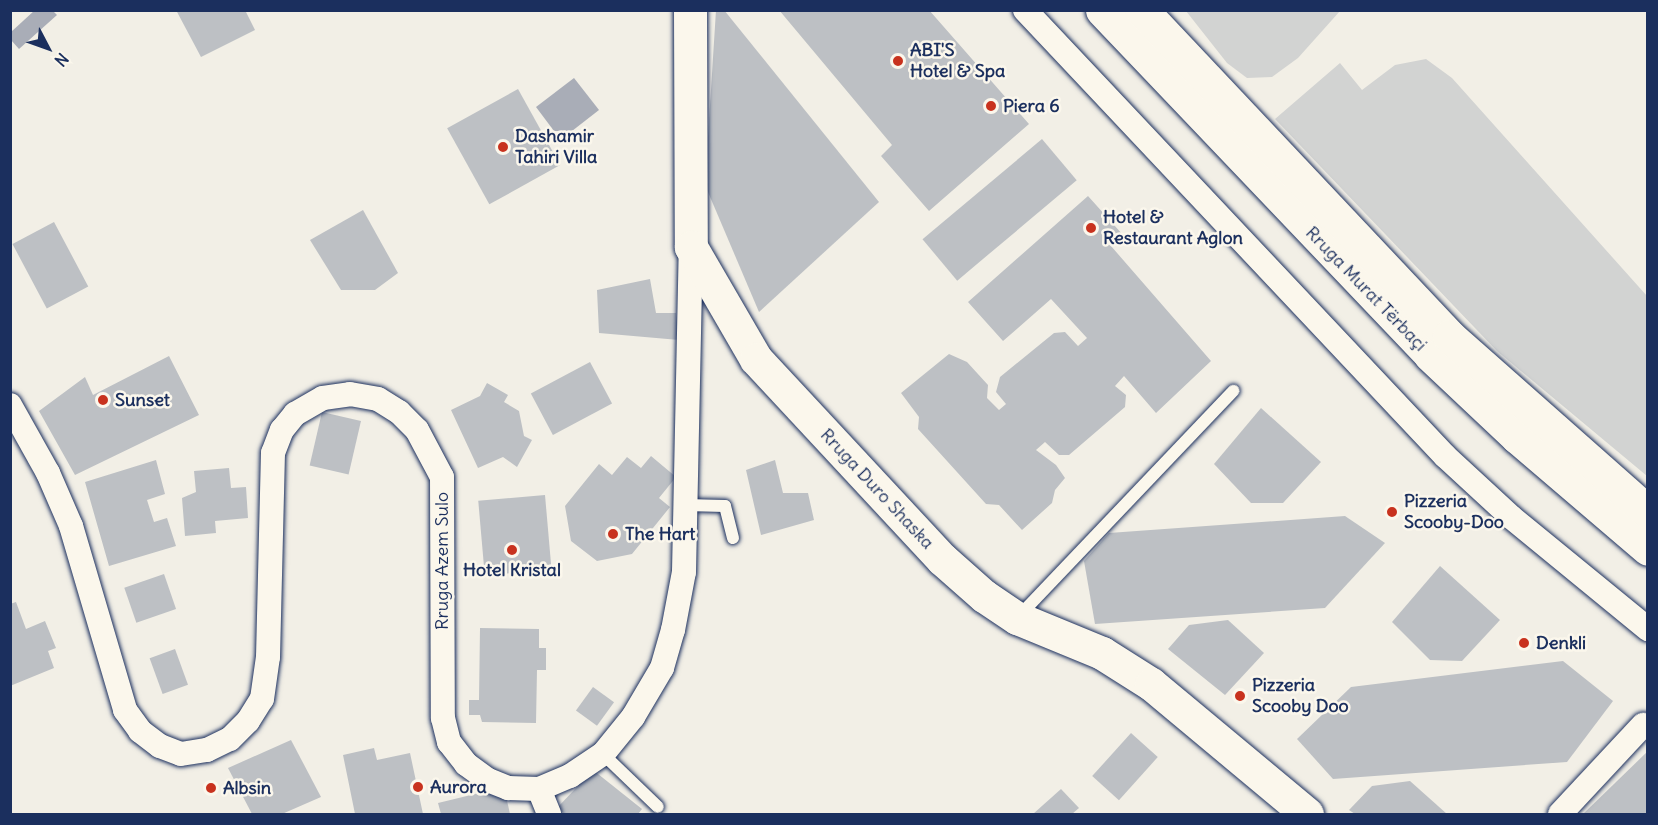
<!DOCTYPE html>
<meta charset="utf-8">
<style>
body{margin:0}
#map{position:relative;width:1658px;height:825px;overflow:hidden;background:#f2efe6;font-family:Delius,sans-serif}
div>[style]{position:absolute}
.green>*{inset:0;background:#d2d3d2}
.water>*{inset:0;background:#a9adb7}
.building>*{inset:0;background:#bdc0c4;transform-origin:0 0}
.roads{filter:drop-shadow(0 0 2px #1b2f5e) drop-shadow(0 0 2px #1b2f5e)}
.lane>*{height:12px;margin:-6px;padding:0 6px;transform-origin:6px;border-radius:6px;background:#fbf7ec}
.street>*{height:24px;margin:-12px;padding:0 12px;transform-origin:12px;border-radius:12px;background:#fbf7ec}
.secondary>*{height:33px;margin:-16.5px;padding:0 16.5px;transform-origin:16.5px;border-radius:16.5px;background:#fbf7ec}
.primary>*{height:33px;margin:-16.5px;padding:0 16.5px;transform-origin:16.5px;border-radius:16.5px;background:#fbf7ec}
.dots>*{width:16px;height:16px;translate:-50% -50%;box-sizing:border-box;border:3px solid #fbf7ec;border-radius:50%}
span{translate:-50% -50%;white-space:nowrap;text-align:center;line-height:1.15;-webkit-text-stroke:5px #fbf7ec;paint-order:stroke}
.poi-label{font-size:18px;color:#1b2f5e;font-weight:700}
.left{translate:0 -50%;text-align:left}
.street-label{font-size:18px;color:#1b2f5e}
.frame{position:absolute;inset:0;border:12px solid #1b2f5e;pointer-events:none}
.north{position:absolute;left:18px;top:18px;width:60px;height:60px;-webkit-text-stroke:4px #fbf7ec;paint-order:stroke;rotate:131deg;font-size:16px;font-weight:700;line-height:24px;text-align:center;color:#1b2f5e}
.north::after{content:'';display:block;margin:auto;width:21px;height:27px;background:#1b2f5e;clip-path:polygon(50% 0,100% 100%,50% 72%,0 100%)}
</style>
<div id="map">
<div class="green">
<i style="clip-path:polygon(1186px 11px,1340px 11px,1298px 58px,1272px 77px,1247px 78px,1227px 63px)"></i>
<i style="clip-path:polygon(1426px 59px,1452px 78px,1647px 296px,1647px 476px,1497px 351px,1275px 119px,1340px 63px,1362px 90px,1395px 65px)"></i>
</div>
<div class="water">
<i style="clip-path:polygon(35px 10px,53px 11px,57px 15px,19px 49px,11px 40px,11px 32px)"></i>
<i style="clip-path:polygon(574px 78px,599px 110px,572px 131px,554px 131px,536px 107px)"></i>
</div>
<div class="building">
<i style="clip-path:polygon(176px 10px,245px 10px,255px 30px,201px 57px)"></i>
<i style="clip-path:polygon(716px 10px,724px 10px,879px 202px,759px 312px,705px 185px)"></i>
<i style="clip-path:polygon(779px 10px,929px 10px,1029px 124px,929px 211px,881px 156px,892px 145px)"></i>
<i style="left:518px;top:89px;width:87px;height:81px;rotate:61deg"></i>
<i style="left:1042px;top:139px;width:54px;height:156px;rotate:50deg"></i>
<i style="clip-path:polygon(1088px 196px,1123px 235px,1111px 246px,1211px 361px,1156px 413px,1124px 376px,1115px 386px,1126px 395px,1125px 407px,1069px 455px,1059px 455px,1045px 442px,1036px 450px,1056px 465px,1065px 478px,1055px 490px,1052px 503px,1022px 530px,999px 505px,986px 504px,918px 429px,919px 417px,901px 393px,949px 354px,967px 362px,988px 385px,987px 398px,999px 410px,1006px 404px,996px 392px,1000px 377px,1054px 333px,1065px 332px,1078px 346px,1087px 338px,1051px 299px,1003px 341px,968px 302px)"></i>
<i style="clip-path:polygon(363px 210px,398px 273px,375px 290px,341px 290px,310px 240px)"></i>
<i style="left:54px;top:222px;width:73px;height:47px;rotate:62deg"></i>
<i style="clip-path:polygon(650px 279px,656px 313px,676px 313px,679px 340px,599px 333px,597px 290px)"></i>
<i style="clip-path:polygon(169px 356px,199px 415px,75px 475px,39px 411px,85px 377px,93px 395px)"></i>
<i style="left:590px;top:362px;width:47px;height:67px;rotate:62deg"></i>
<i style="clip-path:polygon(487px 383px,508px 395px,504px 402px,519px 411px,524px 436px,532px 440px,517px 467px,503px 457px,478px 468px,451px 410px,480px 396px)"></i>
<i style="clip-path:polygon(1261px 408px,1321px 462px,1283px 503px,1251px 503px,1214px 464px)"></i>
<i style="left:322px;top:412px;width:40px;height:55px;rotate:13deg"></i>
<i style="clip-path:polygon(651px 456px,676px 477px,659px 498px,670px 507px,632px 554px,597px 561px,571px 541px,565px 506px,599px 464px,612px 475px,627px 457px,641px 468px)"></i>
<i style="clip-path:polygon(156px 460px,165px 494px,147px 500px,154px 522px,167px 518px,176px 546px,109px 566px,85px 482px)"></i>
<i style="clip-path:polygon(775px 460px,783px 493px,808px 493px,814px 520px,761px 535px,746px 470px)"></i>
<i style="clip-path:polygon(229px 468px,231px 488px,246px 487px,248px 518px,215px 521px,216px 533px,185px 536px,182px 498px,196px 492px,194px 471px)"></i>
<i style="left:545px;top:495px;width:75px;height:67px;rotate:85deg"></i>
<i style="clip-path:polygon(1345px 516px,1385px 543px,1325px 608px,1095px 624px,1084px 561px,1109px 533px)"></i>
<i style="clip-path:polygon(1440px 566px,1500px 620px,1462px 661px,1430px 660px,1392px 622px)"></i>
<i style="left:164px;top:574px;width:37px;height:42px;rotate:71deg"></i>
<i style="clip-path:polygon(16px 602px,26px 629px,45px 621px,56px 648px,48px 651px,54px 668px,10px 686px,10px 604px)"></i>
<i style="clip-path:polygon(1228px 620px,1264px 653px,1225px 695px,1168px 649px,1189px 625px)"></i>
<i style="clip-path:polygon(480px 628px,539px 629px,539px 648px,546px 648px,546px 670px,537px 670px,536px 723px,482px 722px,480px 715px,469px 715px,469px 700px,479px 700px)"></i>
<i style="left:175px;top:649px;width:38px;height:27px;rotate:70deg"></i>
<i style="clip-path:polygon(1563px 661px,1613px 701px,1567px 762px,1333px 779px,1297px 739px,1351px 687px)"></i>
<i style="left:593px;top:687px;width:26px;height:29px;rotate:36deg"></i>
<i style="left:1131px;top:733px;width:36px;height:58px;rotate:42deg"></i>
<i style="clip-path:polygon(291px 740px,321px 797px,282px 814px,252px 814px,228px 768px)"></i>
<i style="clip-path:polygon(374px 748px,377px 760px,410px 753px,423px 814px,355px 814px,343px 755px)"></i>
<i style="clip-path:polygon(1648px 751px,1648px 814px,1583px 814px)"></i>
<i style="clip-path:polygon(593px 770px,642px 809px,638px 814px,565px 814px,557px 808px)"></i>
<i style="clip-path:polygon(1410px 781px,1447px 814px,1355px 814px,1349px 810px,1372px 786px)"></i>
<i style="clip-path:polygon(504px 787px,510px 814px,441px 814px,438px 803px)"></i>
<i style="clip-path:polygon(1061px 789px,1079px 808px,1072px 814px,1033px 814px)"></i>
</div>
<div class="roads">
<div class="lane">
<i style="left:685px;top:505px;width:40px;rotate:1.4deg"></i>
<i style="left:725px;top:506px;width:33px;rotate:76deg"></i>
<i style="left:1019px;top:616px;width:311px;rotate:-46.4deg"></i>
<i style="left:603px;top:754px;width:76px;rotate:43.9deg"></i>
</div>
<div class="street">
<i style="left:1025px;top:10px;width:613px;rotate:46.72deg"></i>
<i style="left:1445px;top:456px;width:90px;rotate:42.7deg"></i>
<i style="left:1511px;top:517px;width:177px;rotate:39.3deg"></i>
<i style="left:10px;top:405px;width:78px;rotate:60.8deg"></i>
<i style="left:48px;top:473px;width:58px;rotate:66.5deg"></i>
<i style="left:71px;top:526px;width:192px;rotate:73.6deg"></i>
<i style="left:125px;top:710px;width:26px;rotate:54deg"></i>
<i style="left:140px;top:731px;width:25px;rotate:37deg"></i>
<i style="left:160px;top:746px;width:22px;rotate:21deg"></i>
<i style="left:181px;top:754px;width:26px;rotate:-9deg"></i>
<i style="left:207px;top:750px;width:25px;rotate:-26deg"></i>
<i style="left:230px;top:739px;width:25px;rotate:-45deg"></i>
<i style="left:248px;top:721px;width:26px;rotate:-58deg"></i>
<i style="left:262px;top:699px;width:42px;rotate:-81.9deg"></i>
<i style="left:268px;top:657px;width:204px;rotate:-88.6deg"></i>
<i style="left:273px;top:453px;width:25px;rotate:-69deg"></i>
<i style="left:282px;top:430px;width:21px;rotate:-51deg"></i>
<i style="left:295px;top:414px;width:32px;rotate:-30deg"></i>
<i style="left:323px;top:398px;width:27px;rotate:-8deg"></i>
<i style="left:350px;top:394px;width:28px;rotate:10deg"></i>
<i style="left:378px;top:399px;width:25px;rotate:32deg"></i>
<i style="left:399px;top:412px;width:25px;rotate:45deg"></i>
<i style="left:417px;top:430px;width:53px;rotate:62deg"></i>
<i style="left:442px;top:477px;width:241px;rotate:89.8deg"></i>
<i style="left:443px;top:718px;width:25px;rotate:76deg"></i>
<i style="left:449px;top:742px;width:28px;rotate:52deg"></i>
<i style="left:466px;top:764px;width:27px;rotate:36deg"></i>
<i style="left:488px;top:780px;width:22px;rotate:22deg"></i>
<i style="left:508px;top:788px;width:31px;rotate:2deg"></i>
<i style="left:539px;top:789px;width:34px;rotate:-23deg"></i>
<i style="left:570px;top:776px;width:40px;rotate:-34deg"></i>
<i style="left:603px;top:754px;width:48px;rotate:-51deg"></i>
<i style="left:633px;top:717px;width:57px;rotate:-59.4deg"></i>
<i style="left:662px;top:668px;width:40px;rotate:-74deg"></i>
<i style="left:673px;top:630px;width:59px;rotate:-79.3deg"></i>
<i style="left:684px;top:572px;width:325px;rotate:-88.8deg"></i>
<i style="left:539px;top:789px;width:27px;rotate:68deg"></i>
<i style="left:1560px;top:814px;width:122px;rotate:-47deg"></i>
</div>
<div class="secondary">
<i style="left:690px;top:10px;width:237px;rotate:89.8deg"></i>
<i style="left:691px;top:247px;width:129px;rotate:59.9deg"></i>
<i style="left:756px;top:359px;width:273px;rotate:47.1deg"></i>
<i style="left:942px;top:559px;width:56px;rotate:41.4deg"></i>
<i style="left:984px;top:596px;width:40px;rotate:34deg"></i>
<i style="left:1017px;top:618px;width:92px;rotate:22.4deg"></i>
<i style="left:1102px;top:653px;width:58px;rotate:32.3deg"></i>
<i style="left:1151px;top:684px;width:203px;rotate:39.8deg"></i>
</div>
<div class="primary">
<i style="left:1102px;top:10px;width:476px;rotate:46.4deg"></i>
<i style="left:1430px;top:355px;width:120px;rotate:43.3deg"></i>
<i style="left:1517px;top:437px;width:172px;rotate:40.5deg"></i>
<i style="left:1142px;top:10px;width:448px;rotate:46.7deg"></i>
<i style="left:1449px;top:336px;width:266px;rotate:41.5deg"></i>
</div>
</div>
<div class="dots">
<i style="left:898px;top:61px;background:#c8321e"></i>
<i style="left:991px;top:106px;background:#c8321e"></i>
<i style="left:503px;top:147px;background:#c8321e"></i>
<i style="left:1091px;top:228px;background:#c8321e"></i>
<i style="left:103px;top:400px;background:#c8321e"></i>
<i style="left:1392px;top:512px;background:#c8321e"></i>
<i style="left:613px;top:534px;background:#c8321e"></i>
<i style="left:512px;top:550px;background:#c8321e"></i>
<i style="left:1524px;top:643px;background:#c8321e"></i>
<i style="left:1240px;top:696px;background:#c8321e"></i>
<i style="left:418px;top:787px;background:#c8321e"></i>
<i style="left:211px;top:788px;background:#c8321e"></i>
</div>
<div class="poi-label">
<span class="left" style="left:910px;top:61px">ABI'S<br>Hotel &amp; Spa</span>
<span class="left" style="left:1003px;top:106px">Piera 6</span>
<span class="left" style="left:515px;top:147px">Dashamir<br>Tahiri Villa</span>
<span class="left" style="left:1103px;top:228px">Hotel &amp;<br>Restaurant Aglon</span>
<span class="left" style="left:115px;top:400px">Sunset</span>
<span class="left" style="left:1404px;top:512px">Pizzeria<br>Scooby-Doo</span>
<span class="left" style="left:625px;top:534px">The Hart</span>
<span style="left:512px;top:570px">Hotel Kristal</span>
<span class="left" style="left:1536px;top:643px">Denkli</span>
<span class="left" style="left:1252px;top:696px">Pizzeria<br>Scooby Doo</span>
<span class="left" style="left:430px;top:787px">Aurora</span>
<span class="left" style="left:223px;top:788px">Albsin</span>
</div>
<div class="street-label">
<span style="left:1366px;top:289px;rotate:46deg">Rruga Murat Tërbaçi</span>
<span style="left:877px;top:489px;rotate:47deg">Rruga Duro Shaska</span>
<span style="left:442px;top:561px;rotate:-90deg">Rruga Azem Sulo</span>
</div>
<div class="frame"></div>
<div class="north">N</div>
</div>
